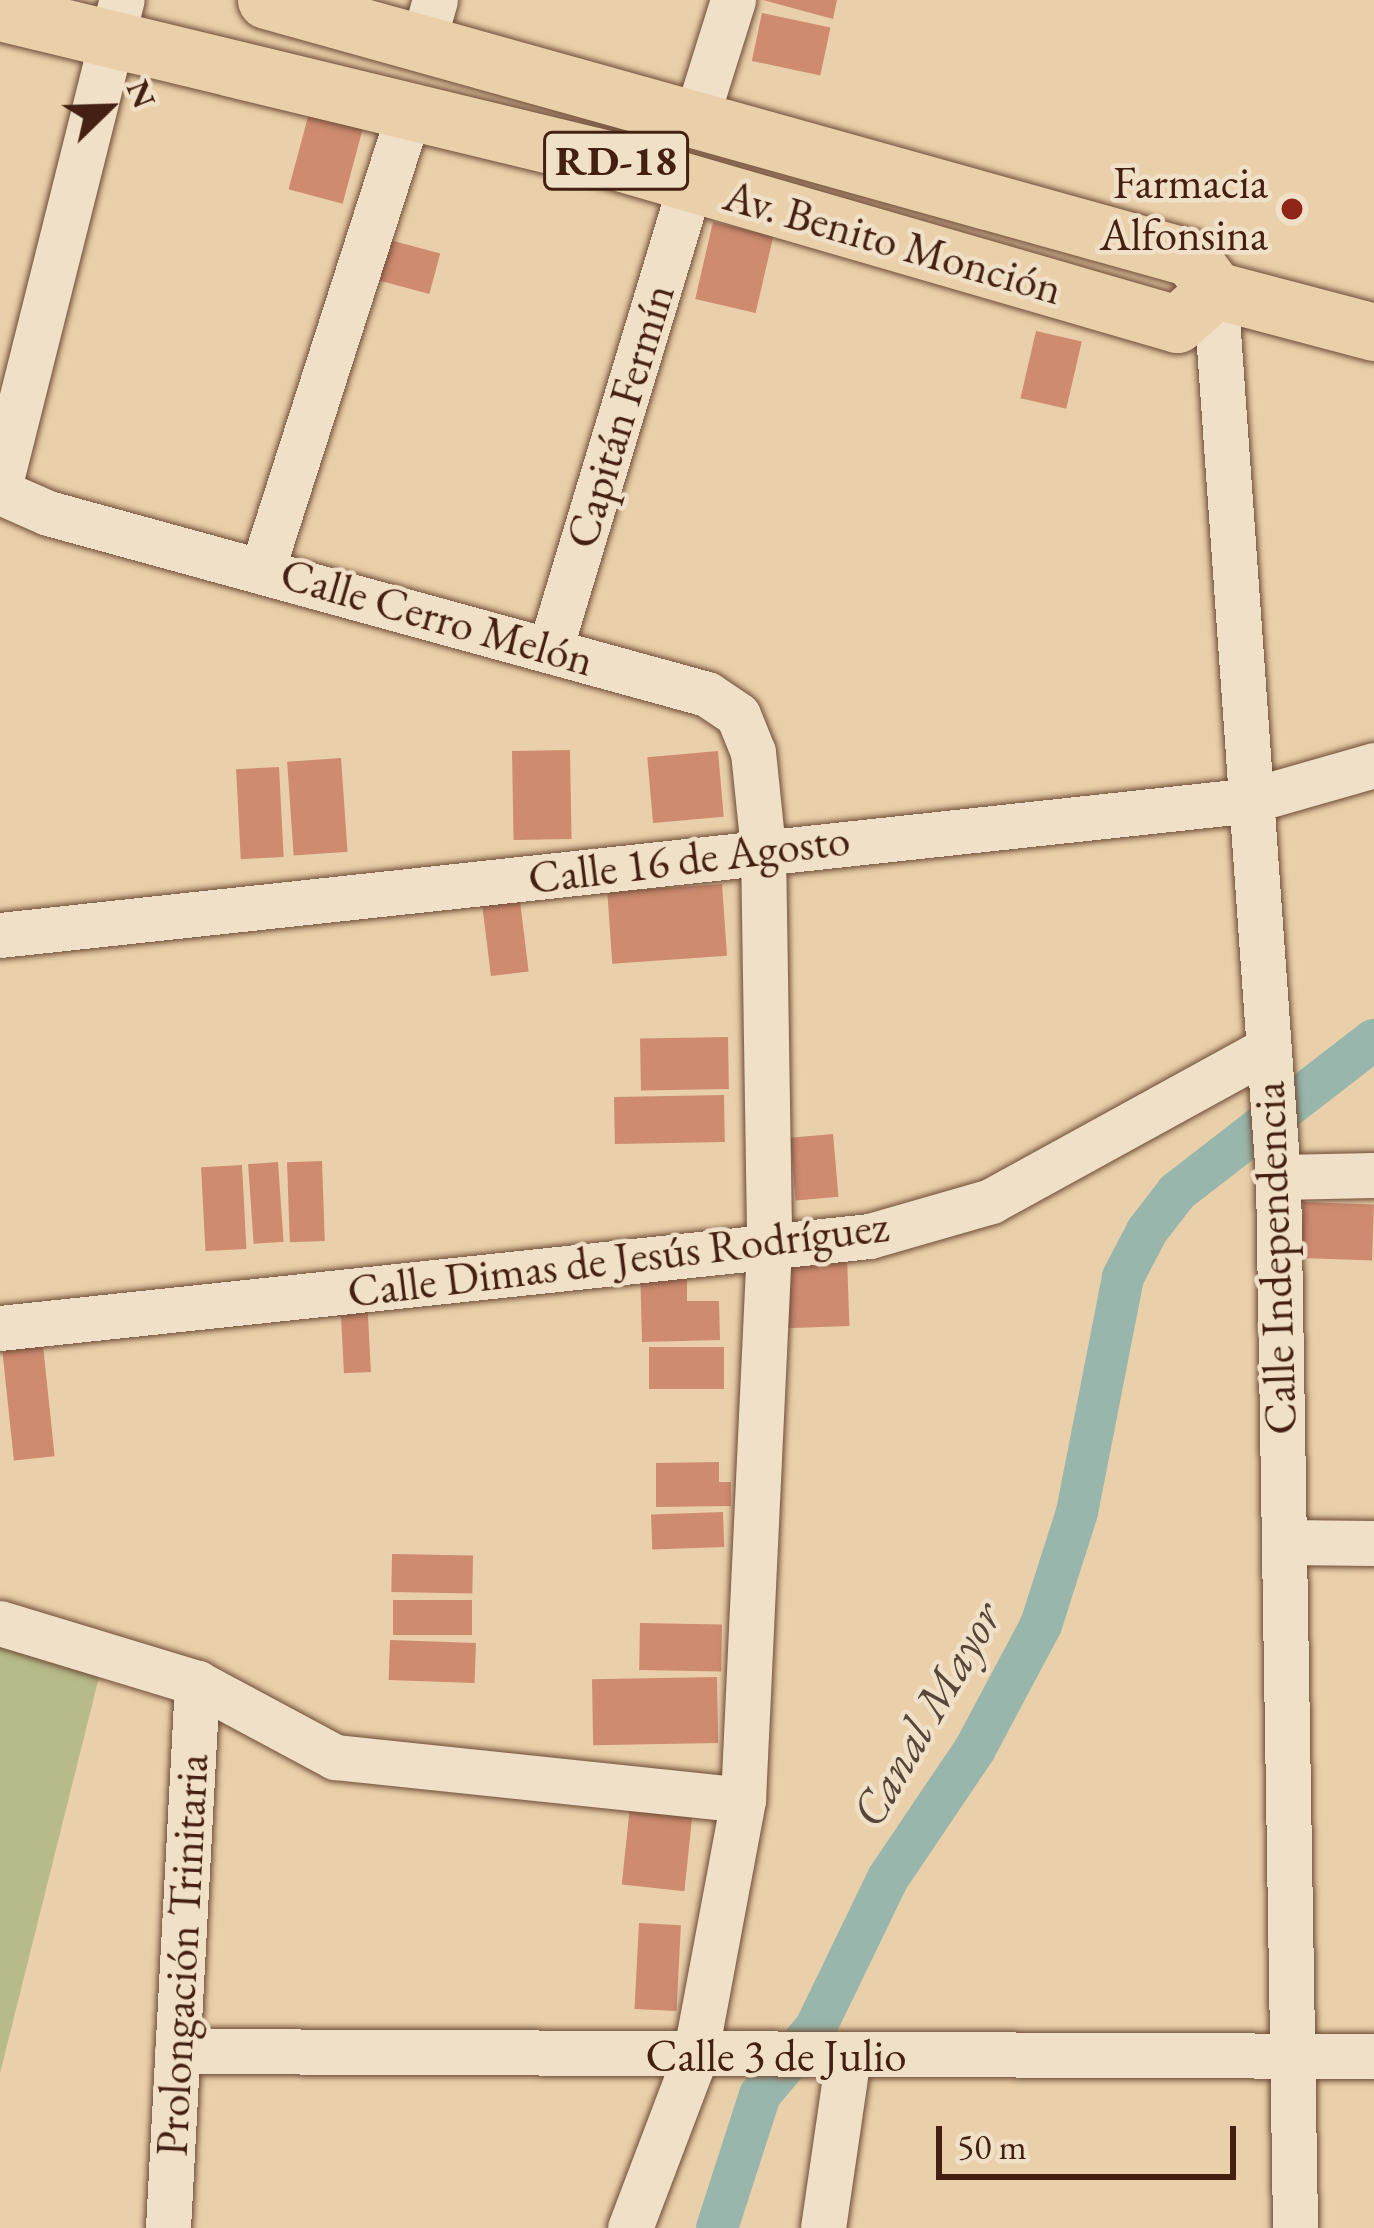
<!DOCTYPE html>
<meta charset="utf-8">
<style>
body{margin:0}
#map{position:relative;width:1374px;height:2228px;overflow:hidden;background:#ead0aa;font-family:"EB Garamond",serif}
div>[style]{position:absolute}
.green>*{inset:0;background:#b6bb89}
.canal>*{height:42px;margin:-21px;padding:0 21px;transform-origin:21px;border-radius:21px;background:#98b6ab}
.building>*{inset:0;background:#ce8b70;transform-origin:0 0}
.roads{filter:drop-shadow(0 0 3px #6d4c37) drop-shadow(0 0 3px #6d4c37)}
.minor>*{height:45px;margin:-22.5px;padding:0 22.5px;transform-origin:22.5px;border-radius:22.5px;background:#f1e0c8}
.major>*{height:57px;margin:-28.5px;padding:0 28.5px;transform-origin:28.5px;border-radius:28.5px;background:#ead0aa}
.dots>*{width:33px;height:33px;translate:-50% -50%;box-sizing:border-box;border:6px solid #f1e0c8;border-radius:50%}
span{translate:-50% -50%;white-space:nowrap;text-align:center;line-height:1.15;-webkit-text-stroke:9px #f1e0c8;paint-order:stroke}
.shield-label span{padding:3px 9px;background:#f1e0c8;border:3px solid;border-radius:9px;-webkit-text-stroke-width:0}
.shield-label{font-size:42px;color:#432011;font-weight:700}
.poi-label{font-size:45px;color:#432011}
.right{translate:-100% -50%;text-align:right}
.street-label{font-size:45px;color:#432011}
.water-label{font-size:48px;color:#584638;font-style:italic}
.north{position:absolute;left:48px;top:48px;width:120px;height:120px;-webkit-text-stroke:9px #f1e0c8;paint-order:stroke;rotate:67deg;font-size:33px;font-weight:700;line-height:48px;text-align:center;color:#432011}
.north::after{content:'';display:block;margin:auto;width:42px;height:54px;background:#432011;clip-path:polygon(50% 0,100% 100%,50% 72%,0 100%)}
.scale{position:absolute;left:936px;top:2126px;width:300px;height:54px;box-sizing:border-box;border:6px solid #432011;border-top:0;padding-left:15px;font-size:36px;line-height:42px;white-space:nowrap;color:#432011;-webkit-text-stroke:9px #f1e0c8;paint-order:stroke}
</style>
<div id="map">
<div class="green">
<i style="clip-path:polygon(0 1637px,102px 1665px,0 2073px)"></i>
</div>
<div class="canal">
<i style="left:717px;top:2228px;width:140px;rotate:-72.1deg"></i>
<i style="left:760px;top:2095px;width:88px;rotate:-50.5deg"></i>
<i style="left:816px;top:2027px;width:165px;rotate:-64.2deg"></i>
<i style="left:888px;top:1878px;width:156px;rotate:-56deg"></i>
<i style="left:975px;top:1749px;width:140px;rotate:-62deg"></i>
<i style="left:1041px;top:1625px;width:119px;rotate:-72.3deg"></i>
<i style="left:1077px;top:1512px;width:239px;rotate:-78.9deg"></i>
<i style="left:1123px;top:1277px;width:52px;rotate:-62.4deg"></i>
<i style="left:1147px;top:1231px;width:49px;rotate:-52.4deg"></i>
<i style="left:1177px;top:1192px;width:249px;rotate:-37.7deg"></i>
</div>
<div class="building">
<i style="clip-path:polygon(763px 0,837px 0,833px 19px)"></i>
<i style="left:762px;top:13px;width:70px;height:49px;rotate:12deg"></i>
<i style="left:309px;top:113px;width:56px;height:79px;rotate:15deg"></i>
<i style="left:713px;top:222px;width:62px;height:79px;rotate:13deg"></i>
<i style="left:390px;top:240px;width:52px;height:42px;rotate:15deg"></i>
<i style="left:1036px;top:331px;width:47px;height:69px;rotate:13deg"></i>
<i style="left:570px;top:750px;width:89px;height:58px;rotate:89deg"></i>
<i style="left:718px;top:751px;width:66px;height:71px;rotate:85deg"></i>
<i style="left:341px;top:758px;width:94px;height:54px;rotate:86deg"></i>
<i style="left:279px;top:767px;width:90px;height:43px;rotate:87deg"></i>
<i style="left:722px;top:884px;width:72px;height:115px;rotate:86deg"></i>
<i style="left:520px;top:901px;width:71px;height:38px;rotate:83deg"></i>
<i style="left:728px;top:1037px;width:52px;height:88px;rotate:89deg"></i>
<i style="left:724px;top:1095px;width:47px;height:110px;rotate:89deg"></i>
<i style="left:833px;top:1134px;width:63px;height:43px;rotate:85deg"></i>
<i style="left:322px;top:1161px;width:80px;height:35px;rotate:88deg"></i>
<i style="left:278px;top:1162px;width:80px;height:30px;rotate:86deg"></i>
<i style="left:242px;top:1165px;width:84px;height:41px;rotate:87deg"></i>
<i style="left:1303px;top:1202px;width:71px;height:56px;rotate:2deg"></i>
<i style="left:847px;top:1257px;width:69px;height:70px;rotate:88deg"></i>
<i style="clip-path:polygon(640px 1263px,687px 1263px,687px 1301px,719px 1301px,720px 1340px,642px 1342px)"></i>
<i style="left:367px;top:1297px;width:75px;height:27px;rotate:87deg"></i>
<i style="left:42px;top:1336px;width:121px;height:41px;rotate:84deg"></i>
<i style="left:724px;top:1347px;width:42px;height:75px;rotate:90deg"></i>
<i style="clip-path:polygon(719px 1462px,719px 1482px,731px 1482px,731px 1506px,656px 1507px,656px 1463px)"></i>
<i style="left:723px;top:1512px;width:35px;height:72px;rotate:88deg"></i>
<i style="left:392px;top:1554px;width:81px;height:38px;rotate:1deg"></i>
<i style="left:472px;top:1600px;width:35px;height:79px;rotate:90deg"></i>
<i style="left:640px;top:1623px;width:82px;height:47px;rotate:1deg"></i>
<i style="left:390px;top:1640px;width:86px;height:40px;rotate:2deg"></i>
<i style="left:717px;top:1677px;width:66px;height:125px;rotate:89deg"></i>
<i style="left:630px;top:1806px;width:63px;height:79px;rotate:6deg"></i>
<i style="left:639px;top:1923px;width:42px;height:86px;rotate:3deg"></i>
</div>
<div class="roads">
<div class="minor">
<i style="left:423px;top:41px;width:43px;rotate:-73.7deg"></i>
<i style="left:697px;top:115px;width:121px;rotate:-72.6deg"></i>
<i style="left:1215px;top:290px;width:889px;rotate:85.94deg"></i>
<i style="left:1278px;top:1177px;width:1051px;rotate:89.07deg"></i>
<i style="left:0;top:484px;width:499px;rotate:-75.9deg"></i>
<i style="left:0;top:492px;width:52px;rotate:23.6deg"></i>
<i style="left:48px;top:513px;width:683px;rotate:15.36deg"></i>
<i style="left:707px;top:694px;width:37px;rotate:34deg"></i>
<i style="left:738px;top:715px;width:40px;rotate:68deg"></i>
<i style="left:753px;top:752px;width:98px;rotate:84.1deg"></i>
<i style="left:763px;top:849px;width:397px;rotate:89.1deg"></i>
<i style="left:769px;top:1246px;width:555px;rotate:92.69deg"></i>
<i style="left:743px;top:1800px;width:261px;rotate:100.6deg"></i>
<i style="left:695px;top:2057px;width:183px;rotate:110.8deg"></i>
<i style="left:263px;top:567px;width:482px;rotate:-72.2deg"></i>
<i style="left:550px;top:649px;width:486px;rotate:-73.2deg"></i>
<i style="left:0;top:935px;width:1259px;rotate:-6.15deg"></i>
<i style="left:1252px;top:800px;width:127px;rotate:-16deg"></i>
<i style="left:1278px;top:1177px;width:96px;rotate:-1.2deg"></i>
<i style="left:0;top:1328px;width:875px;rotate:-6.04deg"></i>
<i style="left:870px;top:1236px;width:126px;rotate:-16.1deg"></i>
<i style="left:991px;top:1201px;width:315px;rotate:-28.8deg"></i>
<i style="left:1284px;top:1542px;width:90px;rotate:0.6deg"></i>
<i style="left:0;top:1623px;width:206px;rotate:16.9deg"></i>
<i style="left:197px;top:1683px;width:157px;rotate:28.2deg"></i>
<i style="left:335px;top:1757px;width:410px;rotate:6deg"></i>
<i style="left:177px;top:2051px;width:1197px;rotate:0.24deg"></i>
<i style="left:168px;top:2228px;width:546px;rotate:-86.95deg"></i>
<i style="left:823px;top:2228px;width:174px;rotate:-81.7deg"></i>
</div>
<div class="major">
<i style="left:266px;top:0;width:960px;rotate:15.58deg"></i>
<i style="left:1191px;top:258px;width:40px;rotate:53deg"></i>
<i style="left:1215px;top:290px;width:164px;rotate:14.8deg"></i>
<i style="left:0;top:12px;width:626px;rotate:13.59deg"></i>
<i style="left:608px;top:159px;width:592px;rotate:16.17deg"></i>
<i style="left:1177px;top:324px;width:51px;rotate:-41.8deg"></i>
</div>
</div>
<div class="dots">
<i style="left:1292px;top:209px;background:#8f2418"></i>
</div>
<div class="shield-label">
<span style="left:616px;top:161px">RD-18</span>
</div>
<div class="poi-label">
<span class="right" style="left:1268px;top:209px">Farmacia<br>Alfonsina</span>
</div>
<div class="street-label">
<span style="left:893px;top:242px;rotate:16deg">Av. Benito Monción</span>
<span style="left:620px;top:416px;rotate:-73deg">Capitán Fermín</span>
<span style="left:437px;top:617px;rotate:16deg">Calle Cerro Melón</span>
<span style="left:689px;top:859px;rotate:-7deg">Calle 16 de Agosto</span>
<span style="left:1275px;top:1258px;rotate:-92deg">Calle Independencia</span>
<span style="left:618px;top:1259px;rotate:-7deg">Calle Dimas de Jesús Rodríguez</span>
<span style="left:182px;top:1955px;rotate:-87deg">Prolongación Trinitaria</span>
<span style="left:776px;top:2056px">Calle 3 de Julio</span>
</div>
<div class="water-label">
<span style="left:926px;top:1714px;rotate:-60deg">Canal Mayor</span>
</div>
<div class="north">N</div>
<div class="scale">50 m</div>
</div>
